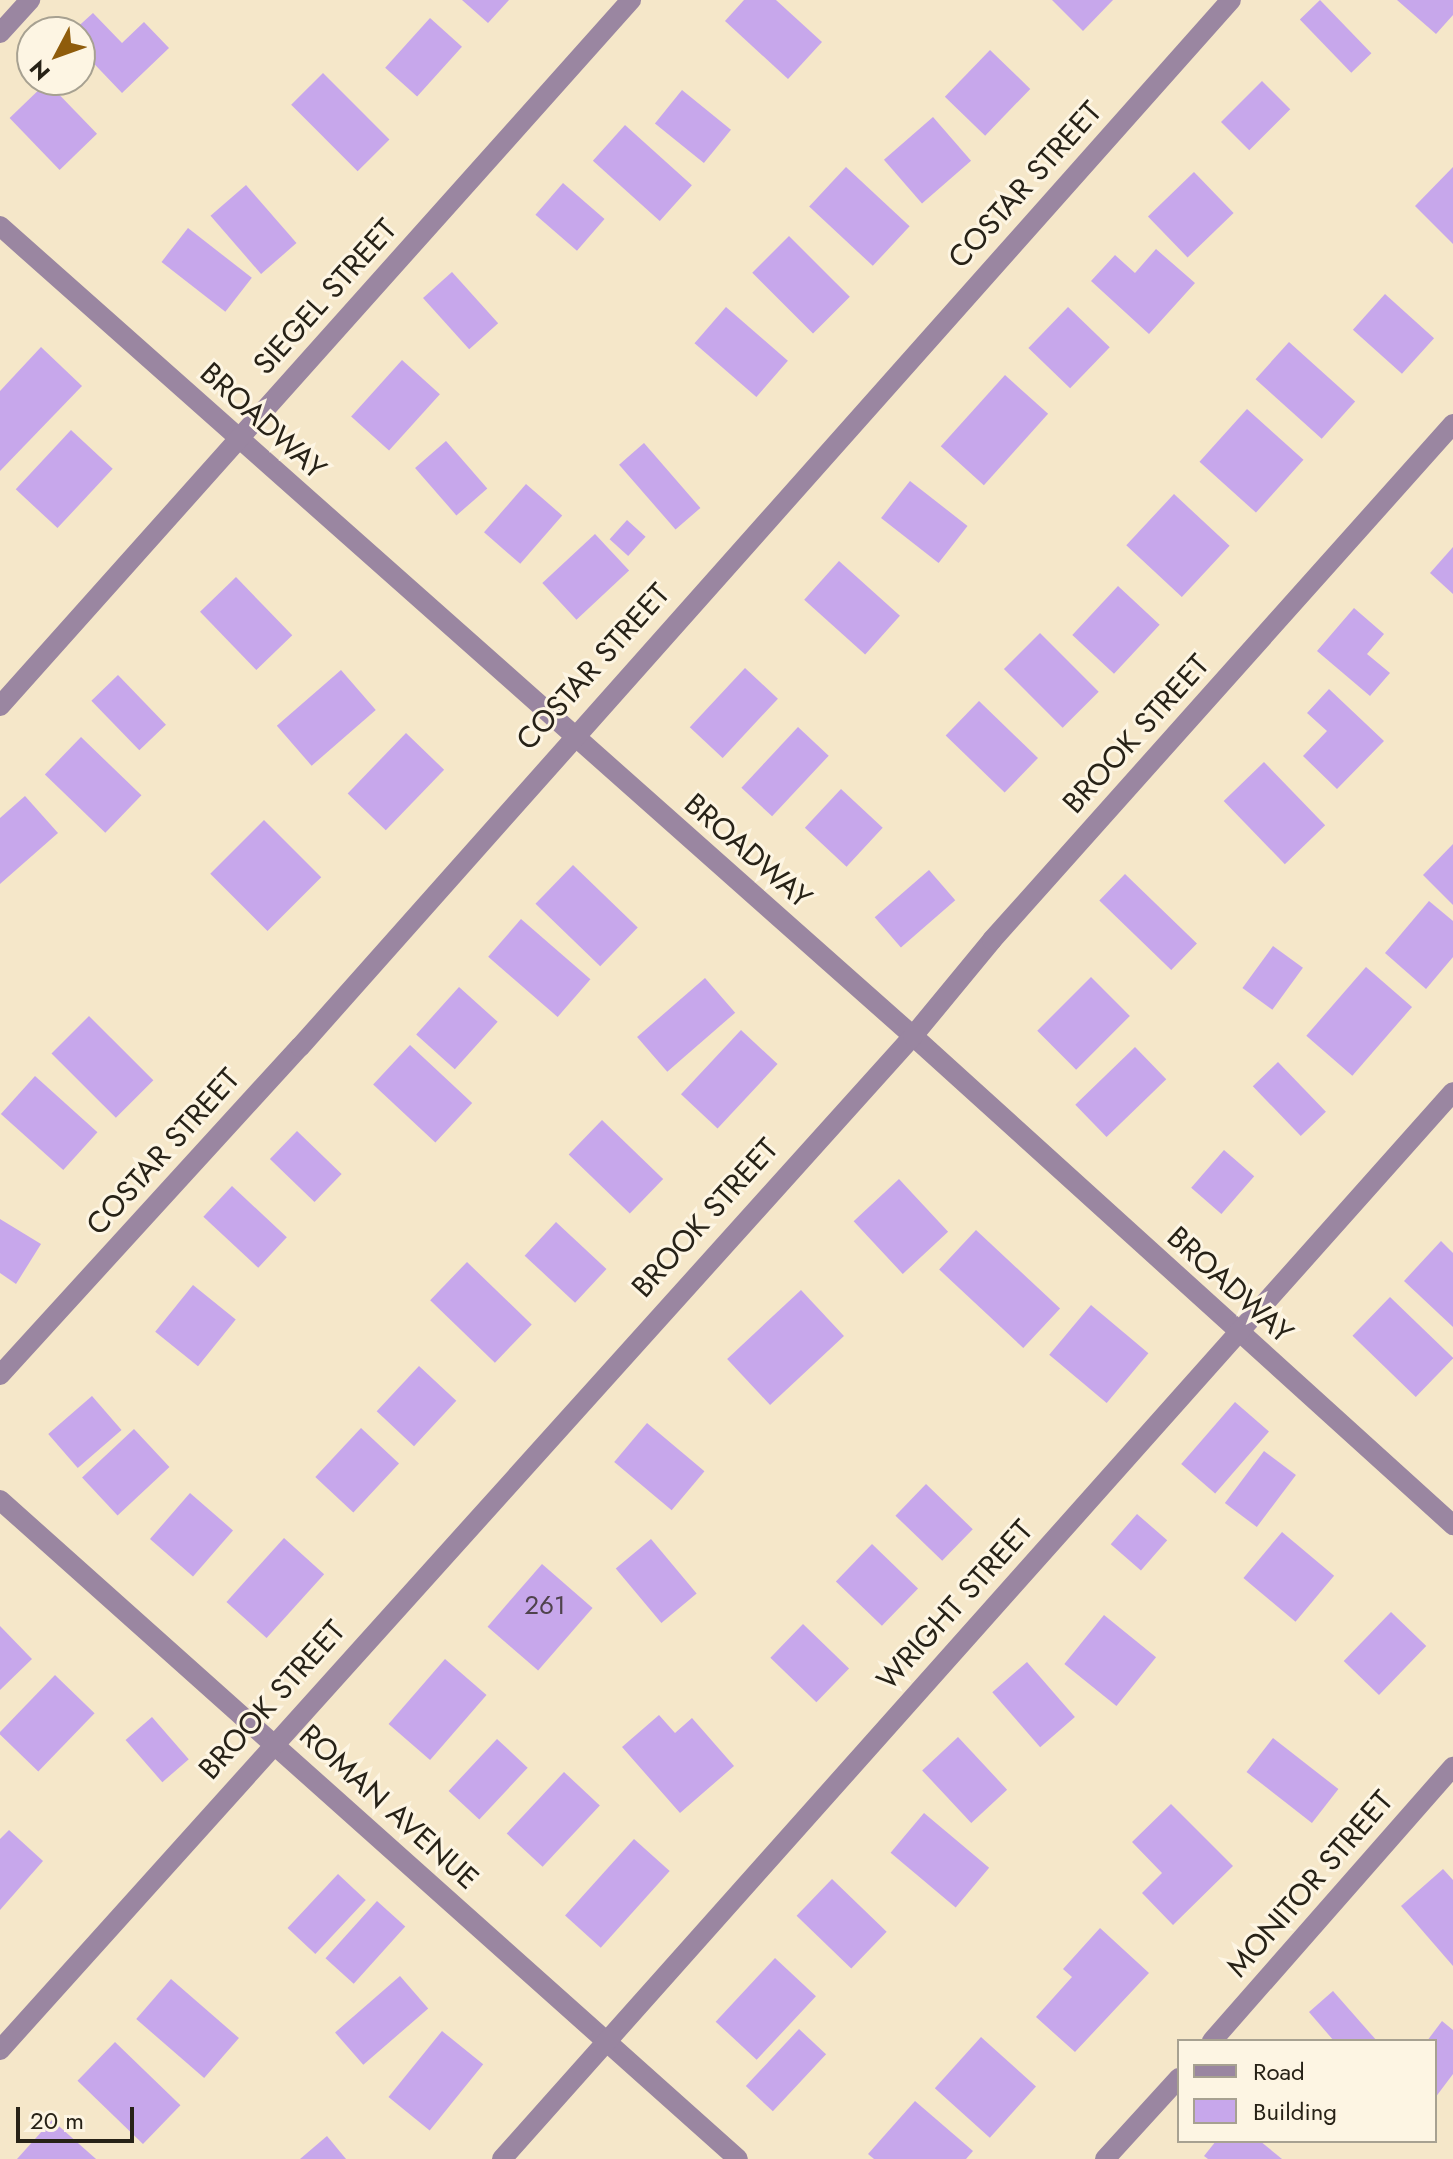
<!DOCTYPE html>
<style>
body{margin:0}
#map{position:relative;width:1453px;height:2159px;overflow:hidden;background:#f5e7c9;font-family:Jost,sans-serif}
div>[style]{position:absolute}
.building>*{inset:0;background:#c7a7eb;transform-origin:0 0}
.minor>*{height:20px;margin:-10px;padding:0 10px;transform-origin:10px;border-radius:10px;background:#9a86a1}
span{translate:-50% -50%;white-space:nowrap;text-align:center;line-height:1.15;-webkit-text-stroke:6px #fdf5e3;paint-order:stroke}
.number-label{font-size:26px;color:#4f434c}
.number-label span{-webkit-text-stroke-width:0}
.street-label{font-size:30px;color:#272217}
.legend{position:absolute;left:1177px;top:2039px;width:260px;height:104px;box-sizing:border-box;background:#fdf5e3;border:2px solid #a7a191;margin:0;padding:10px 14px;list-style:none;font-size:24px;color:#272217}
.legend li{display:flex;align-items:center;gap:16px;height:40px}
.legend b{width:40px;border:2px solid #a7a191}
.north{position:absolute;left:16px;top:16px;width:80px;height:80px;box-sizing:border-box;background:#fdf5e3;border:2px solid #a7a191;border-radius:50%;rotate:229deg;font-size:22px;font-weight:700;line-height:32px;text-align:center;color:#272217}
.north::after{content:'';display:block;margin:auto;width:28px;height:36px;background:#8f5c0b;clip-path:polygon(50% 0,100% 100%,50% 72%,0 100%)}
.scale{position:absolute;left:16px;top:2107px;width:118px;height:36px;box-sizing:border-box;border:4px solid #272217;border-top:0;padding-left:10px;font-size:24px;line-height:28px;white-space:nowrap;color:#272217;-webkit-text-stroke:6px #fdf5e3;paint-order:stroke}
</style>
<div id="map">
<div class="building">
<i style="clip-path:polygon(462px 0,509px 0,488px 23px)"></i>
<i style="clip-path:polygon(744px 0,776px 0,822px 42px,788px 79px,725px 21px)"></i>
<i style="clip-path:polygon(1052px 0,1113px 0,1083px 31px)"></i>
<i style="left:1320px;top:0;width:74px;height:28px;rotate:46deg"></i>
<i style="clip-path:polygon(1397px 0,1453px 0,1453px 15px,1436px 34px)"></i>
<i style="clip-path:polygon(93px 13px,122px 43px,144px 22px,169px 48px,122px 93px,80px 49px,80px 32px,72px 32px)"></i>
<i style="left:430px;top:18px;width:43px;height:67px;rotate:42deg"></i>
<i style="left:990px;top:50px;width:56px;height:65px;rotate:44deg"></i>
<i style="left:323px;top:73px;width:94px;height:45px;rotate:45deg"></i>
<i style="left:1262px;top:81px;width:40px;height:58px;rotate:45deg"></i>
<i style="left:47px;top:82px;width:72px;height:52px;rotate:46deg"></i>
<i style="left:682px;top:90px;width:63px;height:43px;rotate:39deg"></i>
<i style="left:933px;top:117px;width:58px;height:65px;rotate:49deg"></i>
<i style="left:625px;top:125px;width:90px;height:48px;rotate:42deg"></i>
<i style="left:846px;top:167px;width:87px;height:54px;rotate:43deg"></i>
<i style="clip-path:polygon(1453px 167px,1453px 244px,1415px 206px)"></i>
<i style="left:1194px;top:172px;width:57px;height:64px;rotate:46deg"></i>
<i style="left:563px;top:183px;width:55px;height:42px;rotate:41deg"></i>
<i style="left:246px;top:185px;width:77px;height:47px;rotate:49deg"></i>
<i style="left:188px;top:228px;width:81px;height:43px;rotate:38deg"></i>
<i style="left:789px;top:236px;width:86px;height:52px;rotate:45deg"></i>
<i style="clip-path:polygon(1156px 249px,1195px 283px,1149px 334px,1091px 281px,1115px 255px,1135px 273px)"></i>
<i style="left:452px;top:272px;width:69px;height:39px;rotate:48deg"></i>
<i style="left:1385px;top:294px;width:66px;height:48px;rotate:42deg"></i>
<i style="left:726px;top:307px;width:82px;height:48px;rotate:41deg"></i>
<i style="left:1068px;top:307px;width:58px;height:57px;rotate:44deg"></i>
<i style="left:1289px;top:342px;width:89px;height:50px;rotate:42deg"></i>
<i style="clip-path:polygon(41px 347px,82px 386px,0 471px,0 391px)"></i>
<i style="left:402px;top:360px;width:51px;height:76px;rotate:42deg"></i>
<i style="left:1005px;top:375px;width:58px;height:96px;rotate:42deg"></i>
<i style="left:1247px;top:409px;width:76px;height:71px;rotate:42deg"></i>
<i style="left:71px;top:430px;width:57px;height:81px;rotate:43deg"></i>
<i style="left:446px;top:441px;width:63px;height:41px;rotate:49deg"></i>
<i style="left:644px;top:443px;width:86px;height:33px;rotate:49deg"></i>
<i style="left:910px;top:481px;width:73px;height:47px;rotate:38deg"></i>
<i style="left:526px;top:484px;width:48px;height:64px;rotate:41deg"></i>
<i style="left:1174px;top:494px;width:76px;height:70px;rotate:43deg"></i>
<i style="left:627px;top:520px;width:25px;height:26px;rotate:42deg"></i>
<i style="left:595px;top:534px;width:50px;height:72px;rotate:47deg"></i>
<i style="clip-path:polygon(1453px 547px,1453px 594px,1430px 573px)"></i>
<i style="left:839px;top:561px;width:82px;height:52px;rotate:42deg"></i>
<i style="left:236px;top:577px;width:81px;height:50px;rotate:46deg"></i>
<i style="left:1118px;top:586px;width:57px;height:67px;rotate:43deg"></i>
<i style="clip-path:polygon(1354px 608px,1384px 634px,1367px 654px,1390px 673px,1370px 696px,1317px 651px)"></i>
<i style="left:1040px;top:633px;width:83px;height:51px;rotate:45deg"></i>
<i style="left:745px;top:668px;width:45px;height:81px;rotate:43deg"></i>
<i style="left:341px;top:670px;width:53px;height:85px;rotate:49deg"></i>
<i style="left:118px;top:675px;width:69px;height:37px;rotate:46deg"></i>
<i style="clip-path:polygon(1329px 689px,1384px 741px,1337px 789px,1303px 756px,1327px 731px,1307px 713px)"></i>
<i style="left:979px;top:701px;width:82px;height:48px;rotate:44deg"></i>
<i style="left:798px;top:727px;width:42px;height:83px;rotate:43deg"></i>
<i style="left:406px;top:733px;width:53px;height:84px;rotate:44deg"></i>
<i style="left:81px;top:737px;width:84px;height:52px;rotate:44deg"></i>
<i style="left:1264px;top:762px;width:88px;height:56px;rotate:46deg"></i>
<i style="left:841px;top:789px;width:57px;height:53px;rotate:43deg"></i>
<i style="clip-path:polygon(25px 796px,58px 833px,0 884px,0 818px)"></i>
<i style="left:264px;top:820px;width:81px;height:76px;rotate:45deg"></i>
<i style="clip-path:polygon(1453px 844px,1453px 905px,1423px 875px)"></i>
<i style="left:573px;top:865px;width:90px;height:54px;rotate:44deg"></i>
<i style="left:929px;top:870px;width:40px;height:72px;rotate:49deg"></i>
<i style="left:1125px;top:874px;width:100px;height:37px;rotate:44deg"></i>
<i style="clip-path:polygon(1429px 901px,1453px 921px,1453px 957px,1426px 989px,1385px 953px)"></i>
<i style="left:521px;top:919px;width:92px;height:50px;rotate:41deg"></i>
<i style="left:1273px;top:946px;width:37px;height:52px;rotate:36deg"></i>
<i style="left:1366px;top:967px;width:61px;height:91px;rotate:41deg"></i>
<i style="left:1091px;top:977px;width:55px;height:76px;rotate:45deg"></i>
<i style="left:705px;top:978px;width:46px;height:90px;rotate:49deg"></i>
<i style="left:459px;top:987px;width:52px;height:64px;rotate:42deg"></i>
<i style="left:89px;top:1016px;width:91px;height:53px;rotate:45deg"></i>
<i style="left:741px;top:1030px;width:50px;height:88px;rotate:43deg"></i>
<i style="left:410px;top:1045px;width:85px;height:54px;rotate:43deg"></i>
<i style="left:1135px;top:1047px;width:45px;height:83px;rotate:46deg"></i>
<i style="left:1278px;top:1062px;width:69px;height:35px;rotate:46deg"></i>
<i style="left:35px;top:1076px;width:84px;height:51px;rotate:42deg"></i>
<i style="left:602px;top:1120px;width:85px;height:48px;rotate:44deg"></i>
<i style="left:297px;top:1131px;width:62px;height:39px;rotate:44deg"></i>
<i style="left:1224px;top:1150px;width:40px;height:50px;rotate:41deg"></i>
<i style="left:899px;top:1179px;width:72px;height:62px;rotate:47deg"></i>
<i style="left:232px;top:1186px;width:75px;height:42px;rotate:43deg"></i>
<i style="clip-path:polygon(0 1219px,41px 1244px,16px 1284px,0 1273px)"></i>
<i style="left:556px;top:1222px;width:69px;height:46px;rotate:43deg"></i>
<i style="left:976px;top:1230px;width:115px;height:54px;rotate:43deg"></i>
<i style="clip-path:polygon(1441px 1241px,1453px 1253px,1453px 1327px,1404px 1281px)"></i>
<i style="left:467px;top:1262px;width:90px;height:53px;rotate:44deg"></i>
<i style="left:193px;top:1285px;width:55px;height:60px;rotate:39deg"></i>
<i style="left:801px;top:1290px;width:63px;height:101px;rotate:47deg"></i>
<i style="left:1390px;top:1297px;width:88px;height:54px;rotate:44deg"></i>
<i style="left:1091px;top:1305px;width:75px;height:65px;rotate:40deg"></i>
<i style="left:419px;top:1366px;width:51px;height:62px;rotate:43deg"></i>
<i style="left:92px;top:1396px;width:45px;height:58px;rotate:49deg"></i>
<i style="left:1235px;top:1402px;width:45px;height:82px;rotate:41deg"></i>
<i style="left:647px;top:1423px;width:75px;height:51px;rotate:40deg"></i>
<i style="left:361px;top:1428px;width:52px;height:67px;rotate:43deg"></i>
<i style="left:134px;top:1429px;width:52px;height:71px;rotate:47deg"></i>
<i style="left:1264px;top:1451px;width:40px;height:65px;rotate:37deg"></i>
<i style="left:926px;top:1484px;width:65px;height:44px;rotate:44deg"></i>
<i style="left:190px;top:1493px;width:57px;height:61px;rotate:41deg"></i>
<i style="left:1137px;top:1514px;width:40px;height:40px;rotate:41deg"></i>
<i style="left:1282px;top:1532px;width:68px;height:60px;rotate:40deg"></i>
<i style="left:284px;top:1538px;width:54px;height:86px;rotate:42deg"></i>
<i style="left:651px;top:1539px;width:71px;height:46px;rotate:50deg"></i>
<i style="left:872px;top:1544px;width:64px;height:52px;rotate:44deg"></i>
<i style="left:542px;top:1564px;width:67px;height:83px;rotate:41deg"></i>
<i style="left:1391px;top:1612px;width:49px;height:68px;rotate:44deg"></i>
<i style="left:1104px;top:1615px;width:67px;height:63px;rotate:39deg"></i>
<i style="left:803px;top:1624px;width:64px;height:47px;rotate:44deg"></i>
<i style="clip-path:polygon(0 1626px,32px 1659px,0 1690px)"></i>
<i style="left:445px;top:1659px;width:55px;height:86px;rotate:41deg"></i>
<i style="left:1027px;top:1662px;width:73px;height:46px;rotate:49deg"></i>
<i style="left:55px;top:1675px;width:55px;height:81px;rotate:44deg"></i>
<i style="clip-path:polygon(659px 1715px,675px 1733px,692px 1718px,734px 1766px,680px 1813px,622px 1747px)"></i>
<i style="left:152px;top:1717px;width:56px;height:35px;rotate:49deg"></i>
<i style="left:958px;top:1737px;width:72px;height:49px;rotate:47deg"></i>
<i style="left:1273px;top:1738px;width:83px;height:43px;rotate:38deg"></i>
<i style="left:497px;top:1739px;width:42px;height:71px;rotate:43deg"></i>
<i style="left:564px;top:1772px;width:49px;height:84px;rotate:43deg"></i>
<i style="clip-path:polygon(1171px 1804px,1233px 1866px,1173px 1925px,1142px 1893px,1162px 1873px,1132px 1842px)"></i>
<i style="left:924px;top:1813px;width:85px;height:52px;rotate:40deg"></i>
<i style="clip-path:polygon(9px 1830px,43px 1861px,0 1910px,0 1839px)"></i>
<i style="left:634px;top:1839px;width:48px;height:103px;rotate:42deg"></i>
<i style="clip-path:polygon(1443px 1869px,1453px 1880px,1453px 1966px,1401px 1906px)"></i>
<i style="left:338px;top:1874px;width:38px;height:74px;rotate:43deg"></i>
<i style="left:832px;top:1879px;width:76px;height:51px;rotate:44deg"></i>
<i style="left:377px;top:1901px;width:38px;height:77px;rotate:42deg"></i>
<i style="clip-path:polygon(1100px 1928px,1149px 1973px,1075px 2052px,1036px 2017px,1072px 1977px,1063px 1969px)"></i>
<i style="left:775px;top:1958px;width:56px;height:87px;rotate:43deg"></i>
<i style="left:400px;top:1976px;width:43px;height:86px;rotate:49deg"></i>
<i style="left:171px;top:1979px;width:90px;height:53px;rotate:41deg"></i>
<i style="clip-path:polygon(1333px 1991px,1377px 2041px,1334px 2041px,1309px 2012px)"></i>
<i style="clip-path:polygon(1442px 2021px,1453px 2030px,1453px 2074px,1435px 2098px,1435px 2041px,1427px 2041px)"></i>
<i style="left:799px;top:2029px;width:37px;height:78px;rotate:43deg"></i>
<i style="left:442px;top:2031px;width:53px;height:85px;rotate:39deg"></i>
<i style="left:981px;top:2037px;width:74px;height:69px;rotate:42deg"></i>
<i style="left:115px;top:2042px;width:91px;height:54px;rotate:44deg"></i>
<i style="clip-path:polygon(915px 2101px,973px 2151px,966px 2159px,874px 2159px,868px 2154px)"></i>
<i style="clip-path:polygon(52px 2120px,96px 2159px,17px 2159px)"></i>
<i style="clip-path:polygon(327px 2136px,346px 2159px,300px 2159px)"></i>
<i style="clip-path:polygon(1216px 2141px,1260px 2141px,1282px 2159px,1208px 2159px,1204px 2156px)"></i>
</div>
<div class="minor">
<i style="left:0;top:33px;width:45px;rotate:-47.7deg"></i>
<i style="left:0;top:226px;width:1221px;rotate:41.58deg"></i>
<i style="left:913px;top:1036px;width:729px;rotate:42.16deg"></i>
<i style="left:0;top:706px;width:947px;rotate:-48.21deg"></i>
<i style="left:0;top:1375px;width:445px;rotate:-47.6deg"></i>
<i style="left:300px;top:1047px;width:1401px;rotate:-48.36deg"></i>
<i style="left:0;top:1500px;width:989px;rotate:41.76deg"></i>
<i style="left:1212px;top:2041px;width:365px;rotate:-48.7deg"></i>
<i style="left:0;top:2050px;width:1364px;rotate:-48deg"></i>
<i style="left:913px;top:1036px;width:124px;rotate:-50.5deg"></i>
<i style="left:992px;top:940px;width:692px;rotate:-48.22deg"></i>
<i style="left:502px;top:2159px;width:1429px;rotate:-48.29deg"></i>
<i style="left:1105px;top:2159px;width:110px;rotate:-47.6deg"></i>
</div>
<div class="number-label">
<span style="left:545px;top:1606px">261</span>
</div>
<div class="street-label">
<span style="left:1025px;top:185px;rotate:-48deg">COSTAR STREET</span>
<span style="left:325px;top:297px;rotate:-48deg">SIEGEL STREET</span>
<span style="left:263px;top:421px;rotate:42deg">BROADWAY</span>
<span style="left:593px;top:667px;rotate:-48deg">COSTAR STREET</span>
<span style="left:1136px;top:734px;rotate:-48deg">BROOK STREET</span>
<span style="left:748px;top:851px;rotate:41deg">BROADWAY</span>
<span style="left:163px;top:1152px;rotate:-48deg">COSTAR STREET</span>
<span style="left:705px;top:1218px;rotate:-48deg">BROOK STREET</span>
<span style="left:1230px;top:1285px;rotate:42deg">BROADWAY</span>
<span style="left:955px;top:1605px;rotate:-48deg">WRIGHT STREET</span>
<span style="left:272px;top:1700px;rotate:-48deg">BROOK STREET</span>
<span style="left:389px;top:1807px;rotate:42deg">ROMAN AVENUE</span>
<span style="left:1310px;top:1884px;rotate:-49deg">MONITOR STREET</span>
</div>
<ul class="legend">
<li><b style="height:10px;background:#9a86a1"></b>Road</li>
<li><b style="height:22px;background:#c7a7eb"></b>Building</li>
</ul>
<div class="north">N</div>
<div class="scale">20 m</div>
</div>
